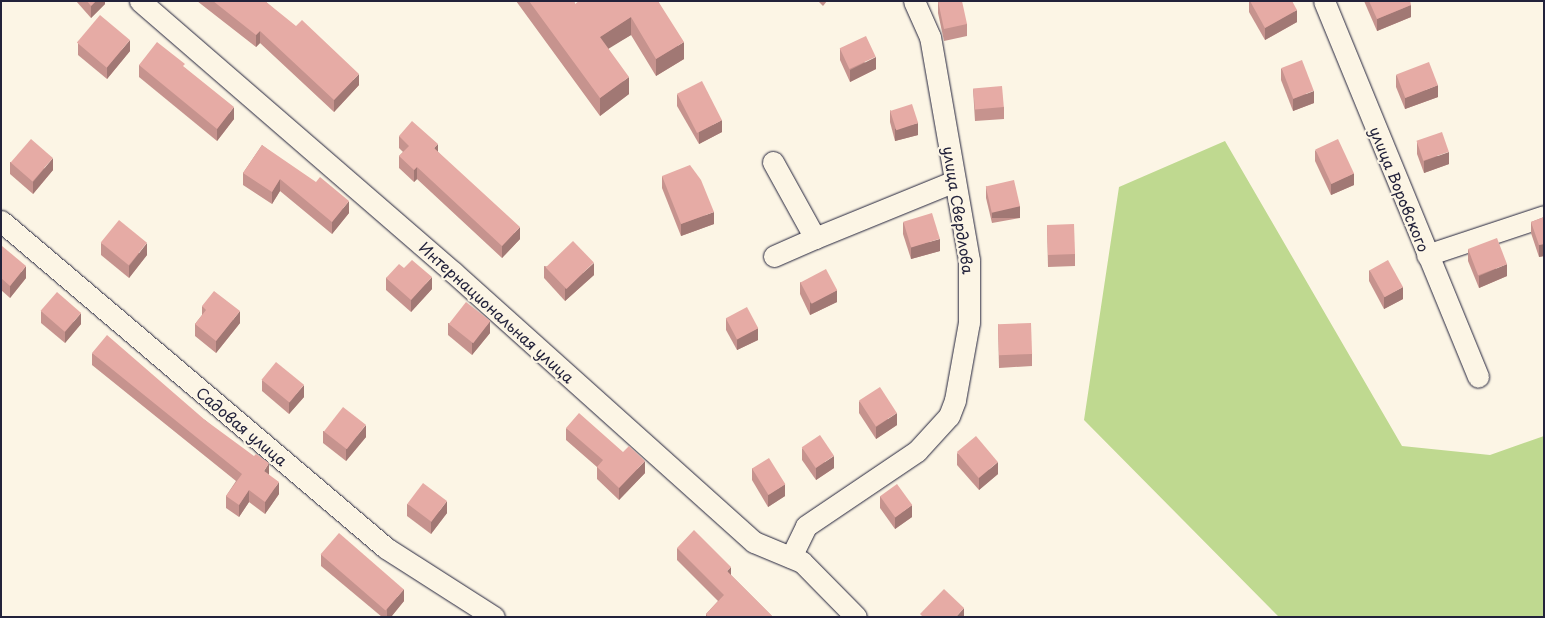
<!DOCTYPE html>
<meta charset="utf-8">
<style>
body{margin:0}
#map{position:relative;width:1545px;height:618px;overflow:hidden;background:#fcf5e5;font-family:"Playpen Sans",sans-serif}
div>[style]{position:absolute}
.green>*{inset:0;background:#bfd990}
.roads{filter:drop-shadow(0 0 1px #22223b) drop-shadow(0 0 1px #22223b)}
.street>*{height:21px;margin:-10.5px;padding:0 10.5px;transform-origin:10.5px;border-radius:10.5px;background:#fcf5e5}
.wall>*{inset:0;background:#c6938e}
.shaded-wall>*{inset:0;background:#a17874;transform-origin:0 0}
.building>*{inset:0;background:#e6aba5;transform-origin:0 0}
span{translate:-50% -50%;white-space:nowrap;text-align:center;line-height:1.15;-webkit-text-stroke:4.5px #fcf5e5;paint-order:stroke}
.street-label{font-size:15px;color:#22223b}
.frame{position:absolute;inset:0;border:2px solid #22223b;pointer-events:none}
</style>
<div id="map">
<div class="green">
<i style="clip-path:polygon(1225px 141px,1402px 446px,1490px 455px,1544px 436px,1544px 617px,1279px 617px,1084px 420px,1119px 187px)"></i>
</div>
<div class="roads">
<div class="street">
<i style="left:140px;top:1px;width:414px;rotate:40.9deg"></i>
<i style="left:453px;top:272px;width:404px;rotate:41.9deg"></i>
<i style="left:754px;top:542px;width:52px;rotate:22.6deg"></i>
<i style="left:802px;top:562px;width:77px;rotate:45.5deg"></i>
<i style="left:1324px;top:1px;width:406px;rotate:67.7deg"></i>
<i style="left:773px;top:162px;width:87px;rotate:61.1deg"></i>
<i style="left:815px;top:238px;width:151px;rotate:-22.2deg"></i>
<i style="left:1px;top:221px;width:505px;rotate:40.34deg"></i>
<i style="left:386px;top:548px;width:128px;rotate:32.6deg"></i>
<i style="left:1427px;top:255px;width:123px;rotate:-18.4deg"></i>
<i style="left:774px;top:256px;width:45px;rotate:-23.7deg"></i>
<i style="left:791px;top:557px;width:34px;rotate:-64deg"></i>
<i style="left:806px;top:526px;width:134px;rotate:-34deg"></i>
<i style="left:917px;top:451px;width:47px;rotate:-47.6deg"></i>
<i style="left:949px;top:416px;width:17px;rotate:-69deg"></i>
<i style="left:955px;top:400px;width:79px;rotate:-79.8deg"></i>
<i style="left:969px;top:322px;width:62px;rotate:-90deg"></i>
<i style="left:969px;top:260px;width:226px;rotate:-99.9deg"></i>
<i style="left:930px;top:37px;width:39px;rotate:-114deg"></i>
</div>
</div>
<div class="wall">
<i style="clip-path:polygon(76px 1px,105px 1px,105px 4px,91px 18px)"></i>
<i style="clip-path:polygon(197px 1px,265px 1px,359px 85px,334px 112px,260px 43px,256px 47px)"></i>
<i style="clip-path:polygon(516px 1px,574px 1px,575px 4px,658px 1px,684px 59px,656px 76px,631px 35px,608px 48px,629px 94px,600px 116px)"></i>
<i style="clip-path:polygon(818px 1px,827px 1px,823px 6px)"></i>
<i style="clip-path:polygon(938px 1px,967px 24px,967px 36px,944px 41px,938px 13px)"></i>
<i style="clip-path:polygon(1249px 1px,1292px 1px,1297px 22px,1265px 40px,1249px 12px)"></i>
<i style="clip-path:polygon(1364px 1px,1410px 1px,1411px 17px,1377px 31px)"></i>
<i style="clip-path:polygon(78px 43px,130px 51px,107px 79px,78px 55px)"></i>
<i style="clip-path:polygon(840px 48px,876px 69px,850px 82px,840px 60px)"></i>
<i style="clip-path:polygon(139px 65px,185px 68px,234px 119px,217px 141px,139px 77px)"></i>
<i style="clip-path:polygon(1281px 68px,1314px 103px,1293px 111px,1281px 80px)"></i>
<i style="clip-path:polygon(1396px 75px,1438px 97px,1405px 109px,1396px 87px)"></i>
<i style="clip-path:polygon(973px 89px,1004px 107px,1004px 119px,975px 121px)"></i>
<i style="clip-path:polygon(677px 94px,722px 132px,699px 144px,677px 106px)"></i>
<i style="clip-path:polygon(890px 110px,918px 135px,895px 141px,890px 122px)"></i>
<i style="clip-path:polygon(399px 136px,438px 152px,520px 239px,502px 258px,417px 179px,414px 182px,399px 168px,399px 156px,403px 152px,399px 148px)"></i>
<i style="clip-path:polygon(1417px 142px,1449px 164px,1424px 173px,1417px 154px)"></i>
<i style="clip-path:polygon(262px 145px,349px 213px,332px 234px,280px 191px,272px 204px,243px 185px,243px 173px)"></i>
<i style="clip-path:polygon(1315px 150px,1354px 185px,1331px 195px,1315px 161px)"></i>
<i style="clip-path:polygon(10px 162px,53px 170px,33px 194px,10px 174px)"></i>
<i style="clip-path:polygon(662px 176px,714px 224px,681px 236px,662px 188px)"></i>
<i style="clip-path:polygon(986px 186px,1020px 218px,992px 223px,986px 198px)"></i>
<i style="clip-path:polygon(1544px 217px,1544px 256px,1539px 257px,1531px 233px,1531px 222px)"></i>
<i style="clip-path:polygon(903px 222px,940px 251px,911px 259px,903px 234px)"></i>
<i style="clip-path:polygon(1047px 225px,1075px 254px,1075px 266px,1048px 267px)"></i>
<i style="clip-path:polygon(101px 243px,147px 255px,129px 278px,101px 255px)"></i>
<i style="clip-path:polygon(1px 247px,26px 278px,10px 298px,1px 290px)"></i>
<i style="clip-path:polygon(1468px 249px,1507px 276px,1479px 288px,1468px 261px)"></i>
<i style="clip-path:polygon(544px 266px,594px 275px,565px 301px,544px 278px)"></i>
<i style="clip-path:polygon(404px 268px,432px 289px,411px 312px,386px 290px,386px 278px)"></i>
<i style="clip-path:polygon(1369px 270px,1403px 299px,1384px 309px,1369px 281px)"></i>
<i style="clip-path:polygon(800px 282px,837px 302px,810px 315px,800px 294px)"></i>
<i style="clip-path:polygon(202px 306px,240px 323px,216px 353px,195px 336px,195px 324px,202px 315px)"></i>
<i style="clip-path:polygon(41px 311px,81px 324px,65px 343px,41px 323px)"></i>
<i style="clip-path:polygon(726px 318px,758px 340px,737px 350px,726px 330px)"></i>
<i style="clip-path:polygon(448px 323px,490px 333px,472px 355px,448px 335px)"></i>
<i style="clip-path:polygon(998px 324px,1032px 354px,1032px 366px,999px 368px)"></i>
<i style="clip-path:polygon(92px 353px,205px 420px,269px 475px,279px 494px,265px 514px,249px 502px,239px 517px,226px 508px,226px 496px,236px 481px,92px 365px)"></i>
<i style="clip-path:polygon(262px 380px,304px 397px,289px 414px,262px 391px)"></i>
<i style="clip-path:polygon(859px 401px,897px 425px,876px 439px,859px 413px)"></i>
<i style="clip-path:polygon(566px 428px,645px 473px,619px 500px,597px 479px,597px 467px,566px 440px)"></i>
<i style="clip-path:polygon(323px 431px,366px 437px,346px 461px,323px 443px)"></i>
<i style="clip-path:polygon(802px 448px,834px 468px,816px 480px,802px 460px)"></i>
<i style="clip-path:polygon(957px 453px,998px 474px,979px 490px,957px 465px)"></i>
<i style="clip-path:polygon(752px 468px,785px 496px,768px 507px,752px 480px)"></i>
<i style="clip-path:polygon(880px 496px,912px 517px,895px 529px,880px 508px)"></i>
<i style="clip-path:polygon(407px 504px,447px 513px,431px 534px,407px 516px)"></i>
<i style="clip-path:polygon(677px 548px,731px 575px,773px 617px,706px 617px,706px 614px,718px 601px,677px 560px)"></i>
<i style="clip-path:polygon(321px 554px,404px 601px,391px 617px,382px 617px,321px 566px)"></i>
</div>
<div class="shaded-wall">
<i style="clip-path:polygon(96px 1px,105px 1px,105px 4px,91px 18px,91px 6px)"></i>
<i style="clip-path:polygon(1411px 5px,1411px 17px,1377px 31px,1377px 19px)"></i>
<i style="clip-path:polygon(1297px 10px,1297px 22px,1265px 40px,1265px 28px)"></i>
<i style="clip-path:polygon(631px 17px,631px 35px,600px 54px,600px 37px)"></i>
<i style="clip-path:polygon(260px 31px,260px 43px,256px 47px,256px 35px)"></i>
<i style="clip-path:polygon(130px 40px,130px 51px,107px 79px,107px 67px)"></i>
<i style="clip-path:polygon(684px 42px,684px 59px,656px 76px,656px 59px)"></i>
<i style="clip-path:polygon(876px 57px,876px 69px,850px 82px,850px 70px)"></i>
<i style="clip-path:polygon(359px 74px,359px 85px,334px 112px,334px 100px)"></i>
<i style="clip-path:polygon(629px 77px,629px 94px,600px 116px,600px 98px)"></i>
<i style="clip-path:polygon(1438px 85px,1438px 97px,1405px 109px,1405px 98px)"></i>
<i style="clip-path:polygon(1314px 91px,1314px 103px,1293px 111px,1293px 99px)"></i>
<i style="clip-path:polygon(234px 107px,234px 119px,217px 141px,217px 129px)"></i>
<i style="clip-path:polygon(722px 120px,722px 132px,699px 144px,699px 132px)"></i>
<i style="clip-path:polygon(918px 123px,918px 135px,895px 141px,895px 129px)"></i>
<i style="clip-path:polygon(438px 144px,438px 156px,434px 148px)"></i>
<i style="clip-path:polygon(1449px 152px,1449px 164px,1424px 173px,1424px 161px)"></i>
<i style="clip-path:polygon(53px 158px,53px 170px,33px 194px,33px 182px)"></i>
<i style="clip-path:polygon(417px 167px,417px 179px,414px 182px,414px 170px)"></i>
<i style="clip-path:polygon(1354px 173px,1354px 185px,1331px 195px,1331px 184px)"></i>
<i style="clip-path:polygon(280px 179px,280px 191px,272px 204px,272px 192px)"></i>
<i style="clip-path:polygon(349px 201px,349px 213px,332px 234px,332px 222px)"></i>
<i style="left:1020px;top:206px;width:12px;height:28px;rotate:90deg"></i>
<i style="clip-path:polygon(714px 212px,714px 224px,681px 236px,681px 224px)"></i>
<i style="clip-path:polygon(520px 227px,520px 239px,502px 258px,502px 246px)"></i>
<i style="clip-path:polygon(940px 239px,940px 251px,911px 259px,911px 247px)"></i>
<i style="clip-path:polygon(147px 243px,147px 255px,129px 278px,129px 266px)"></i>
<i style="clip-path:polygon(1544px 244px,1544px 256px,1539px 257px,1539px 245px)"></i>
<i style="clip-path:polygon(594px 263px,594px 275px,565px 301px,565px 289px)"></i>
<i style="clip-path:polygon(1507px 264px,1507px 276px,1479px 288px,1479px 276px)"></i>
<i style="clip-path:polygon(26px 266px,26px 278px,10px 298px,10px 286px)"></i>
<i style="clip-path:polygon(432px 277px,432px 289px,411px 312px,411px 300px)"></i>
<i style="clip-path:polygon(1403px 287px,1403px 299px,1384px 309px,1384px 297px)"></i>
<i style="clip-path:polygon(837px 290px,837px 302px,810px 315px,810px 303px)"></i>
<i style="clip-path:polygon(240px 311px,240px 323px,216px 353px,216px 341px)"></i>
<i style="clip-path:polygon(81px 313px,81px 324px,65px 343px,65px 332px)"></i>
<i style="clip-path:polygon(490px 321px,490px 333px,472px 355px,472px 343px)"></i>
<i style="clip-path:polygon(758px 328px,758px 340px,737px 350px,737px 338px)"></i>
<i style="clip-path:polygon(304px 385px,304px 397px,289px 414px,289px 402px)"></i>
<i style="clip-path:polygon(897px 413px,897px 425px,876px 439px,876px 427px)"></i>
<i style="clip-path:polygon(366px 425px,366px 437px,346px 461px,346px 449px)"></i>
<i style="clip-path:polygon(834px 456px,834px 468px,816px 480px,816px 468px)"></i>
<i style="clip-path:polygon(645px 461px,645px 473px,619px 500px,619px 488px)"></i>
<i style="clip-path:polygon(998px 462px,998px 474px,979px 490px,979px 478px)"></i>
<i style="clip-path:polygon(269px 463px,269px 475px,264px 471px)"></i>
<i style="clip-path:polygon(279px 482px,279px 494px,265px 514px,265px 502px)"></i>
<i style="clip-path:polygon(785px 484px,785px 496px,768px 507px,768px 495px)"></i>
<i style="clip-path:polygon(249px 490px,249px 502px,239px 517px,239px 505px)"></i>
<i style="clip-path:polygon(447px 501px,447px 513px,431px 534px,431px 522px)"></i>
<i style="clip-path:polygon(912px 505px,912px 517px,895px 529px,895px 517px)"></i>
<i style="clip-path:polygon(731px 567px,731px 579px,727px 571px)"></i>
<i style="clip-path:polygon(404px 589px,404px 601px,391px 617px,387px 617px,387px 609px)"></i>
<i style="clip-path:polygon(964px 608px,964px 617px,956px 617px)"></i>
</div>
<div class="building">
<i style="clip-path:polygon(87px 1px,96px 1px,91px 6px)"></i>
<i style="clip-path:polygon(213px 1px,265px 1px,296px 26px,302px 20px,359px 74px,334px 100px,260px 31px,256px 35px)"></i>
<i style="clip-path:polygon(529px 1px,574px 1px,575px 4px,579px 1px,658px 1px,684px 42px,656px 59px,631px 17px,600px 37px,629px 77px,600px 98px)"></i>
<i style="clip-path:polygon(938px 1px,962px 1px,967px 24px,944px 29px)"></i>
<i style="clip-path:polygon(1250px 1px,1292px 1px,1297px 10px,1265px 28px)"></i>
<i style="clip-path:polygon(1369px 1px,1410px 1px,1411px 5px,1377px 19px)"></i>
<i style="left:100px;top:15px;width:39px;height:36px;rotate:40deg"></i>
<i style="left:866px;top:36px;width:23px;height:29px;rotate:65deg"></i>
<i style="clip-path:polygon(157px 42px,185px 64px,183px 66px,234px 107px,217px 129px,139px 65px)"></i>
<i style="left:1302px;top:60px;width:33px;height:22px;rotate:69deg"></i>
<i style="left:1429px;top:62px;width:25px;height:35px;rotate:69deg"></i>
<i style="left:702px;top:81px;width:44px;height:28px;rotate:63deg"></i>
<i style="left:1002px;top:86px;width:21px;height:29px;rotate:85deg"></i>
<i style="left:912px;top:104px;width:20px;height:23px;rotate:72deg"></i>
<i style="clip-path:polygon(412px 121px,438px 144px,434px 148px,520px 227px,502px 246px,417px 167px,414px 170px,399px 156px,409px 146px,399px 136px)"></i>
<i style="left:1442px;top:132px;width:21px;height:27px;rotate:71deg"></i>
<i style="left:31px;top:139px;width:29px;height:31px;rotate:41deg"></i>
<i style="left:1338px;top:139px;width:38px;height:25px;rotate:65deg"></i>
<i style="clip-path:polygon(262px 145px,316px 182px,320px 177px,349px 201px,332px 222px,280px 179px,272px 192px,243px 173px)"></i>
<i style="clip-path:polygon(690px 165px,701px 180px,714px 212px,681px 224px,662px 176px)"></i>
<i style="left:1014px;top:180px;width:27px;height:29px;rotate:77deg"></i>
<i style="left:932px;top:213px;width:27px;height:30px;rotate:73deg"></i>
<i style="clip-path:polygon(1544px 217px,1544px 244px,1539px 245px,1531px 222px)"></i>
<i style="left:119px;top:220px;width:36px;height:29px;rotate:39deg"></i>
<i style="left:1074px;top:224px;width:30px;height:27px;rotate:88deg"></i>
<i style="left:1497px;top:238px;width:28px;height:31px;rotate:69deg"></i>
<i style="left:573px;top:241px;width:30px;height:38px;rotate:46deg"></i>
<i style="clip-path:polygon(2px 246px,26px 266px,10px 286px,1px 278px)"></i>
<i style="clip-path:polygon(412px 260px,432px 277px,411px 300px,386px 278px,399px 264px,404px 268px)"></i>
<i style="left:1388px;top:260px;width:31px;height:21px;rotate:61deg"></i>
<i style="left:826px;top:269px;width:24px;height:29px;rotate:62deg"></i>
<i style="clip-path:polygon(214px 291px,240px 311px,216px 341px,195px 324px,206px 310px,202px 306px)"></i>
<i style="left:57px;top:292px;width:32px;height:25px;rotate:41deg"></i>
<i style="left:466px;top:302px;width:31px;height:28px;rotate:38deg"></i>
<i style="left:747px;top:307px;width:24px;height:24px;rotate:62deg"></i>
<i style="left:1031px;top:323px;width:31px;height:33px;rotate:88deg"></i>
<i style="clip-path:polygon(107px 335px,205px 420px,254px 456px,256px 454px,269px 463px,264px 471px,279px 482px,265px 502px,249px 490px,239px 505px,226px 496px,242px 474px,92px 353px)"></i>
<i style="left:276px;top:362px;width:36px;height:23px;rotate:39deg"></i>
<i style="left:880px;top:387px;width:31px;height:25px;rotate:57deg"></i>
<i style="left:343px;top:407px;width:29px;height:31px;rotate:38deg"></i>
<i style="clip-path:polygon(579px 413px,623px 452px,629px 446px,645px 461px,619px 488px,597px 467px,603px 460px,566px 428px)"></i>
<i style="left:820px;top:435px;width:25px;height:22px;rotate:56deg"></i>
<i style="left:976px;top:436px;width:34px;height:25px;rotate:50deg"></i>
<i style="left:769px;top:458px;width:31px;height:20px;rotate:58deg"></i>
<i style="left:423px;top:483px;width:30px;height:26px;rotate:37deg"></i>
<i style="left:897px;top:484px;width:26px;height:21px;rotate:54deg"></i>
<i style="clip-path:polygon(694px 530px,731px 567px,727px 571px,773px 617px,708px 617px,706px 614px,724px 595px,677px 548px)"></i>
<i style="left:339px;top:533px;width:86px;height:28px;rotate:41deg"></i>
<i style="clip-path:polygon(944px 589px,964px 608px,956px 617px,923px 617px,920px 614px)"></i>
</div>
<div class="street-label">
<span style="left:1400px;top:189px;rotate:68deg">улица Воровского</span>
<span style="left:959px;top:210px;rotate:81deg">улица Свердлова</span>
<span style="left:497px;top:312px;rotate:42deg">Интернациональная улица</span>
<span style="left:242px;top:426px;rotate:40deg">Садовая улица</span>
</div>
<div class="frame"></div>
</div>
